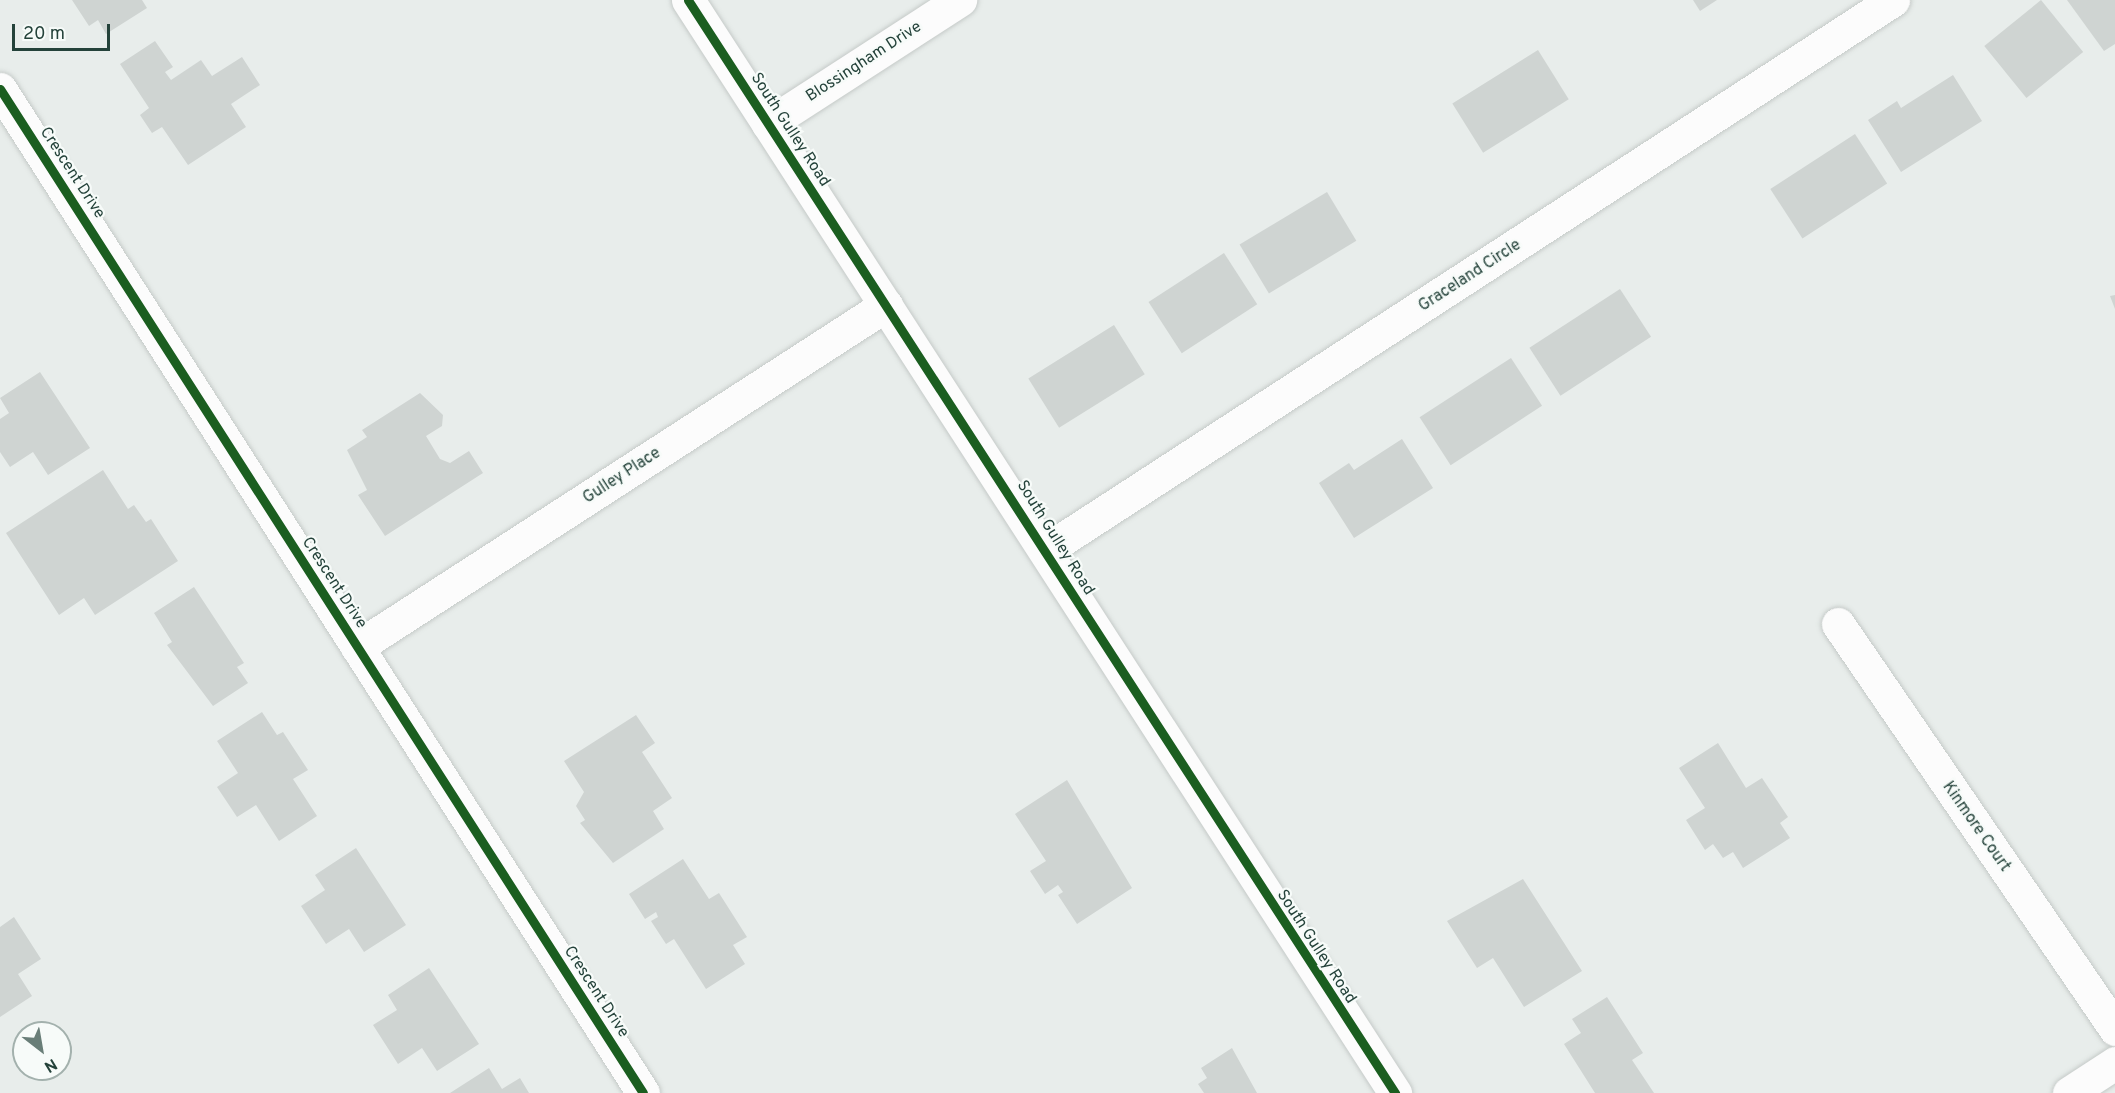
<!DOCTYPE html>
<style>
body{margin:0}
#map{position:relative;width:2115px;height:1093px;overflow:hidden;background:#e8edeb;font-family:Overpass,sans-serif}
div>[style]{position:absolute}
.building>*{inset:0;background:#cfd4d2;transform-origin:0 0}
.roads{filter:drop-shadow(0 0 2px #c5cac8) drop-shadow(0 0 2px #c5cac8)}
.minor>*{height:33px;margin:-16.5px;padding:0 16.5px;transform-origin:16.5px;border-radius:16.5px;background:#fcfcfc}
.cycleway>*{height:9px;margin:-4.5px;padding:0 4.5px;transform-origin:4.5px;border-radius:4.5px;background:#1b5e20}
span{translate:-50% -50%;white-space:nowrap;text-align:center;line-height:1.15;-webkit-text-stroke:4.5px #f7fbf9;paint-order:stroke}
.street-label{font-size:16px;color:#24423a}
.north{position:absolute;left:12px;top:1021px;width:60px;height:60px;box-sizing:border-box;background:#f7fbf9;border:2px solid #a3b1ad;border-radius:50%;rotate:149deg;font-size:16px;font-weight:700;line-height:24px;text-align:center;color:#24423a}
.north::after{content:'';display:block;margin:auto;width:21px;height:27px;background:#697e78;clip-path:polygon(50% 0,100% 100%,50% 72%,0 100%)}
.scale{position:absolute;left:12px;top:24px;width:98px;height:27px;box-sizing:border-box;border:3px solid #24423a;border-top:0;padding-left:8px;font-size:18px;line-height:21px;white-space:nowrap;color:#24423a;-webkit-text-stroke:4px #f7fbf9;paint-order:stroke}
</style>
<div id="map">
<div class="building">
<i style="clip-path:polygon(72px 0,142px 0,147px 8px,106px 34px,98px 20px,89px 26px)"></i>
<i style="clip-path:polygon(1693px 0,1717px 0,1700px 11px)"></i>
<i style="left:2041px;top:0;width:67px;height:73px;rotate:51deg"></i>
<i style="clip-path:polygon(2067px 0,2115px 0,2115px 44px,2104px 51px)"></i>
<i style="clip-path:polygon(155px 41px,173px 67px,165px 72px,171px 80px,201px 60px,212px 76px,242px 57px,260px 85px,231px 104px,246px 127px,188px 165px,162px 127px,152px 133px,140px 115px,149px 108px,120px 64px)"></i>
<i style="left:1538px;top:50px;width:58px;height:101px;rotate:58deg"></i>
<i style="clip-path:polygon(1953px 75px,1982px 121px,1901px 172px,1868px 120px,1897px 101px,1901px 108px)"></i>
<i style="left:1855px;top:134px;width:59px;height:101px;rotate:57deg"></i>
<i style="left:1327px;top:192px;width:57px;height:102px;rotate:59deg"></i>
<i style="left:1224px;top:253px;width:61px;height:90px;rotate:57deg"></i>
<i style="left:1620px;top:289px;width:57px;height:108px;rotate:57deg"></i>
<i style="clip-path:polygon(2115px 295px,2115px 309px,2110px 296px)"></i>
<i style="left:1114px;top:325px;width:58px;height:101px;rotate:58deg"></i>
<i style="left:1511px;top:358px;width:57px;height:109px;rotate:57deg"></i>
<i style="clip-path:polygon(40px 372px,90px 448px,48px 475px,33px 452px,10px 467px,0 452px,0 419px,9px 413px,0 398px)"></i>
<i style="clip-path:polygon(420px 393px,443px 415px,442px 426px,426px 436px,440px 459px,450px 463px,469px 451px,483px 473px,385px 536px,358px 495px,367px 490px,347px 450px,367px 437px,362px 430px)"></i>
<i style="clip-path:polygon(1402px 439px,1433px 488px,1354px 538px,1319px 483px,1349px 463px,1354px 470px)"></i>
<i style="clip-path:polygon(103px 470px,128px 509px,134px 505px,146px 522px,151px 519px,178px 561px,95px 615px,84px 598px,59px 615px,6px 533px)"></i>
<i style="clip-path:polygon(194px 587px,244px 663px,237px 667px,248px 683px,213px 706px,167px 645px,172px 642px,154px 613px)"></i>
<i style="clip-path:polygon(262px 712px,277px 735px,283px 732px,308px 770px,293px 779px,317px 816px,279px 841px,256px 805px,237px 817px,217px 787px,238px 773px,217px 741px)"></i>
<i style="clip-path:polygon(636px 715px,655px 743px,642px 752px,672px 798px,653px 811px,664px 829px,613px 863px,580px 823px,585px 820px,576px 806px,584px 792px,564px 761px)"></i>
<i style="clip-path:polygon(1718px 743px,1746px 788px,1762px 778px,1788px 817px,1780px 823px,1790px 838px,1743px 868px,1733px 852px,1723px 858px,1713px 844px,1705px 850px,1686px 820px,1705px 808px,1679px 768px)"></i>
<i style="clip-path:polygon(1067px 780px,1132px 888px,1077px 924px,1058px 895px,1063px 892px,1058px 885px,1045px 894px,1030px 871px,1046px 861px,1015px 814px)"></i>
<i style="clip-path:polygon(356px 848px,406px 925px,364px 952px,349px 929px,326px 944px,301px 906px,325px 890px,315px 875px)"></i>
<i style="clip-path:polygon(683px 859px,709px 899px,719px 893px,747px 937px,733px 945px,745px 964px,706px 989px,674px 939px,666px 944px,651px 921px,658px 917px,656px 912px,645px 919px,629px 894px)"></i>
<i style="clip-path:polygon(1523px 879px,1582px 971px,1524px 1007px,1493px 958px,1477px 968px,1447px 921px)"></i>
<i style="clip-path:polygon(14px 917px,41px 959px,18px 974px,32px 996px,0 1017px,0 927px)"></i>
<i style="clip-path:polygon(429px 968px,479px 1044px,437px 1071px,422px 1048px,398px 1064px,373px 1025px,397px 1010px,388px 995px)"></i>
<i style="clip-path:polygon(1607px 997px,1643px 1053px,1632px 1060px,1654px 1093px,1595px 1093px,1564px 1044px,1581px 1033px,1572px 1019px)"></i>
<i style="clip-path:polygon(1232px 1048px,1257px 1093px,1204px 1093px,1198px 1084px,1207px 1078px,1201px 1068px)"></i>
<i style="clip-path:polygon(489px 1068px,502px 1089px,520px 1078px,529px 1093px,450px 1093px)"></i>
</div>
<div class="roads">
<div class="minor">
<i style="left:688px;top:0;width:1302px;rotate:57.1deg"></i>
<i style="left:0;top:89px;width:1192px;rotate:57.36deg"></i>
<i style="left:768px;top:124px;width:229px;rotate:-32.9deg"></i>
<i style="left:1046px;top:550px;width:1010px;rotate:-33deg"></i>
<i style="left:1838px;top:624px;width:491px;rotate:55.6deg"></i>
<i style="left:357px;top:647px;width:630px;rotate:-32.88deg"></i>
<i style="left:2069px;top:1093px;width:55px;rotate:-33.1deg"></i>
</div>
</div>
<div class="cycleway">
<i style="left:688px;top:0;width:1302px;rotate:57.1deg"></i>
<i style="left:0;top:89px;width:1192px;rotate:57.36deg"></i>
</div>
<div class="street-label">
<span style="left:864px;top:62px;rotate:-33deg">Blossingham Drive</span>
<span style="left:790px;top:130px;rotate:57deg">South Gulley Road</span>
<span style="left:72px;top:173px;rotate:57deg">Crescent Drive</span>
<span style="left:1470px;top:276px;rotate:-33deg">Graceland Circle</span>
<span style="left:622px;top:476px;rotate:-33deg">Gulley Place</span>
<span style="left:1055px;top:538px;rotate:58deg">South Gulley Road</span>
<span style="left:334px;top:583px;rotate:57deg">Crescent Drive</span>
<span style="left:1976px;top:827px;rotate:55deg">Kinmore Court</span>
<span style="left:1316px;top:947px;rotate:57deg">South Gulley Road</span>
<span style="left:596px;top:992px;rotate:57deg">Crescent Drive</span>
</div>
<div class="north">N</div>
<div class="scale">20 m</div>
</div>
